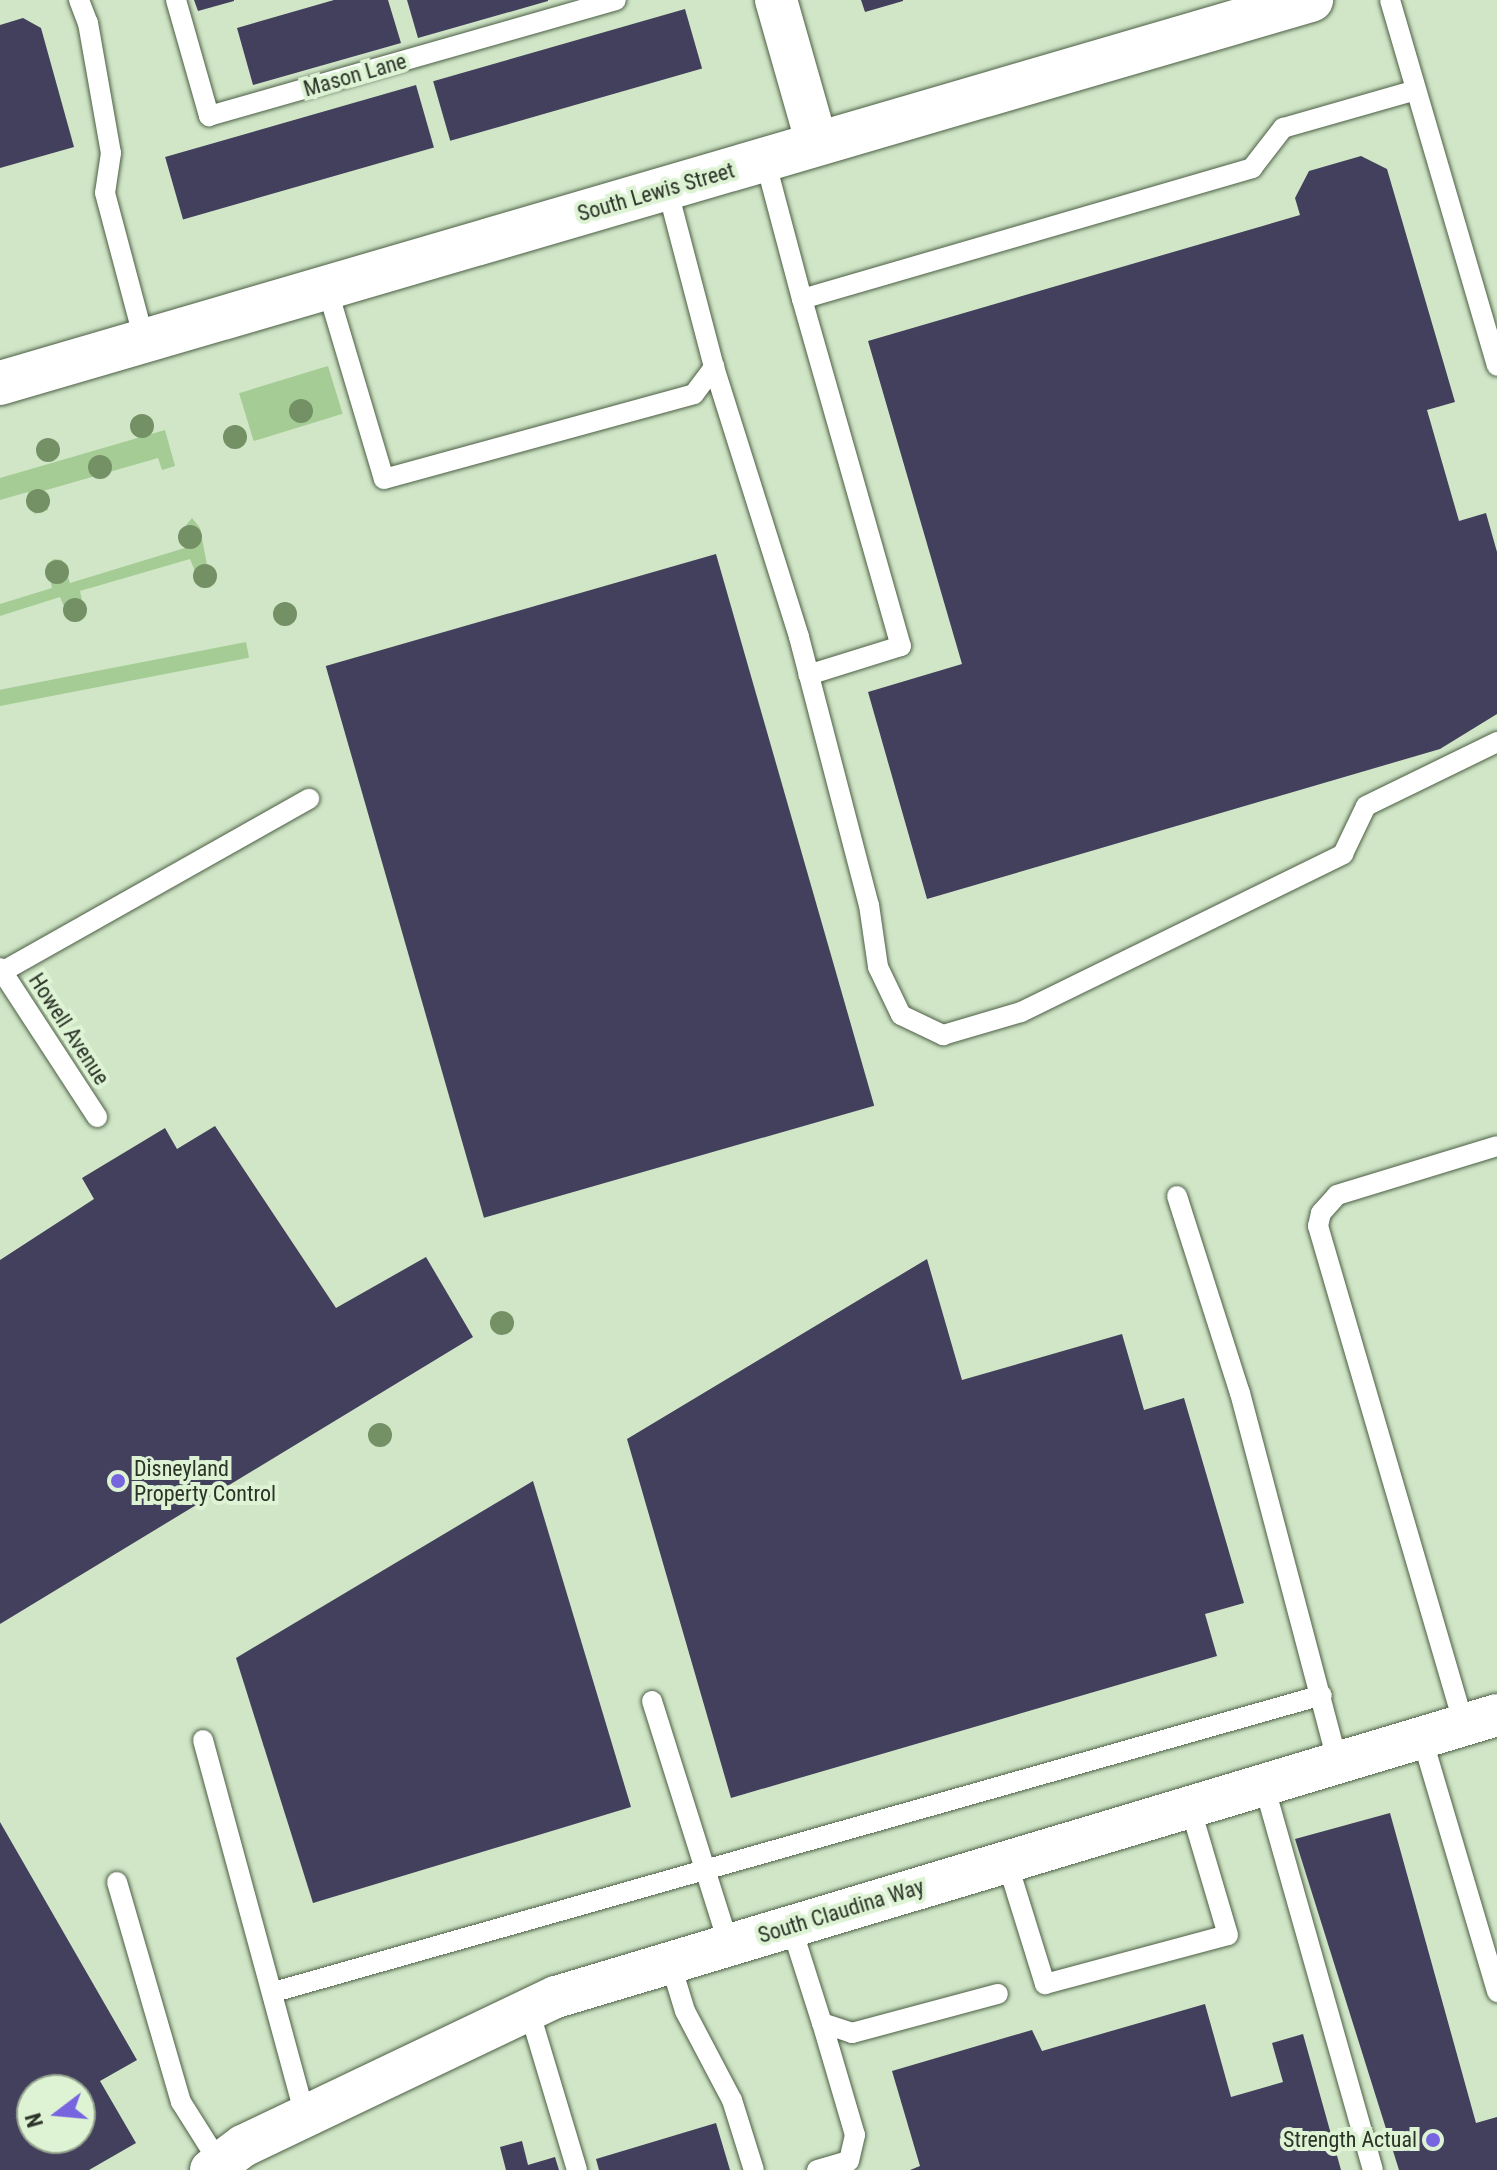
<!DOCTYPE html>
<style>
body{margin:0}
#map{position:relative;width:1497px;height:2170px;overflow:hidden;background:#d0e6c7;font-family:"Roboto Condensed",sans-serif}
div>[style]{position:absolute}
.green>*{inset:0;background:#a5cc94;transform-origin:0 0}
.building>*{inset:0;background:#42405c;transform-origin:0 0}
.roads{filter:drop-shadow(0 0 2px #4d5f45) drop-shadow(0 0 2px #4d5f45)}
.service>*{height:20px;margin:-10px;padding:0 10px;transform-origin:10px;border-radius:10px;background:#fff}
.minor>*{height:42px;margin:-21px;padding:0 21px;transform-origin:21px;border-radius:21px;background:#fff}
.secondary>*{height:44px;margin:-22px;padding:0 22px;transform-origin:22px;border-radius:22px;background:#fff}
.trees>*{width:24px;height:24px;margin:-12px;border-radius:50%;background:#739165}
.dots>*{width:22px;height:22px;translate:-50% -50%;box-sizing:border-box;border:4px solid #ddf3d4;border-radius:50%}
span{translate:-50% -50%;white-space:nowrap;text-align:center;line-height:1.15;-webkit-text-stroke:8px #ddf3d4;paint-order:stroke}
.street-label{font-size:22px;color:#2b3328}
.poi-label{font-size:22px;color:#2b3328}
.left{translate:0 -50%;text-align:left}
.right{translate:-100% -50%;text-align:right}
.north{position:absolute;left:16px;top:2074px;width:80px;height:80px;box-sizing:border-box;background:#ddf3d4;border:2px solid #96a68f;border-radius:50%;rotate:254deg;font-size:22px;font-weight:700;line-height:32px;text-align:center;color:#2b3328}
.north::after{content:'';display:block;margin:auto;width:28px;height:36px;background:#7764df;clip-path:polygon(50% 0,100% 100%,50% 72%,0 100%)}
</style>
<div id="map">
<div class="green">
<i style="left:328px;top:366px;width:50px;height:93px;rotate:73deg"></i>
<i style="clip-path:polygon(165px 430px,175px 466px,162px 470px,158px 458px,43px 491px,48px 510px,35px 514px,28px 492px,0 500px,0 478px)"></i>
<i style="clip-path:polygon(192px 518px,200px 528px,210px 581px,200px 583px,190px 559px,80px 591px,85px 615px,78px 619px,68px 616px,60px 597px,0 616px,0 604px,52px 588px,47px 564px,54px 559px,62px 560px,70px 583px,188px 547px,183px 529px)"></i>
<i style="left:246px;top:642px;width:16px;height:257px;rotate:79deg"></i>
</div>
<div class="building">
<i style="clip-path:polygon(194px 0,234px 0,234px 1px,198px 11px)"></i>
<i style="clip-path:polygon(334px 0,388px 0,401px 43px,253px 85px,237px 28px)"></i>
<i style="clip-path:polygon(407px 0,548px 0,548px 1px,418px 38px)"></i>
<i style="clip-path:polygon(861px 0,903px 0,903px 1px,865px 12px)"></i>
<i style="left:685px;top:9px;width:62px;height:262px;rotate:74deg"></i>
<i style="clip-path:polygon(23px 18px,41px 28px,74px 147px,0 168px,0 25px)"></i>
<i style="left:416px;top:85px;width:65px;height:261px;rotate:74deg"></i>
<i style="clip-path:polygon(1361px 156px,1387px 169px,1455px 402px,1427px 410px,1459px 521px,1486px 513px,1497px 552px,1497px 714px,1440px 749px,927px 899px,868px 692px,962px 664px,868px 341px,1300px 215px,1295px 198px,1309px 171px)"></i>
<i style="left:716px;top:554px;width:574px;height:406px;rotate:74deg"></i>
<i style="clip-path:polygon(215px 1126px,336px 1308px,426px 1257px,473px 1337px,0 1624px,0 1260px,94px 1199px,82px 1178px,165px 1128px,177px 1149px)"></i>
<i style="clip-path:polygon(927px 1259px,962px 1380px,1122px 1334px,1144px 1410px,1184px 1398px,1244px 1603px,1205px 1614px,1217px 1656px,731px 1798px,627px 1439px)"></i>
<i style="clip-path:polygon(533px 1481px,631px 1807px,313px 1903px,236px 1658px)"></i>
<i style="clip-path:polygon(1390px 1813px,1476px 2123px,1497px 2117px,1497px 2170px,1399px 2170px,1295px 1839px)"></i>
<i style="clip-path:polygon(evenodd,0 1822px,137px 2060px,100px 2081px,136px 2143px,89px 2170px,0 2170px,0 1822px,32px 2090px,80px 2090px,80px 2138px,32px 2138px,32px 2090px)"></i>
<i style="clip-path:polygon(1205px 2004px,1231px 2097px,1283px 2082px,1272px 2043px,1303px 2034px,1341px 2170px,910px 2170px,920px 2166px,892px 2071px,1032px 2030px,1042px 2051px)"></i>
<i style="clip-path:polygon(716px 2123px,730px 2170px,599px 2170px,596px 2159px)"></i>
<i style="clip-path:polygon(522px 2141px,528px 2165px,555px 2157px,559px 2170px,506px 2170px,500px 2147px)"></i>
</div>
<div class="roads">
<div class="service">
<i style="left:79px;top:0;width:25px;rotate:69deg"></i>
<i style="left:88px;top:23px;width:132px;rotate:80deg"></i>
<i style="left:111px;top:153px;width:40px;rotate:98.5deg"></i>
<i style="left:105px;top:193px;width:152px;rotate:75.1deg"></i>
<i style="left:176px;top:0;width:121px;rotate:74.1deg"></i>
<i style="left:209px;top:116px;width:423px;rotate:-15.9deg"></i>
<i style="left:1390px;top:0;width:381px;rotate:73.7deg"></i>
<i style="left:765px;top:160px;width:144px;rotate:75.1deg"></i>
<i style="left:802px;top:299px;width:469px;rotate:-16.2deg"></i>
<i style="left:1252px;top:168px;width:51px;rotate:-52.2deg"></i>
<i style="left:1283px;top:128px;width:138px;rotate:-15.9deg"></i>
<i style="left:327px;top:288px;width:199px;rotate:73.4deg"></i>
<i style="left:384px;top:479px;width:321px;rotate:-15.3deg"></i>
<i style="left:694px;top:394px;width:34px;rotate:-53deg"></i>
<i style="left:714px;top:367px;width:185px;rotate:-104.7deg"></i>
<i style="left:802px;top:299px;width:361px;rotate:74.1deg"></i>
<i style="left:901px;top:646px;width:97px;rotate:162.7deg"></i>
<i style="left:714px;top:367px;width:283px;rotate:72.5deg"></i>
<i style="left:799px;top:637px;width:277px;rotate:75.4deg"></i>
<i style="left:869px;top:905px;width:63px;rotate:81.7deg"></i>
<i style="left:878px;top:967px;width:53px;rotate:64.4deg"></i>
<i style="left:901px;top:1015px;width:47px;rotate:25.5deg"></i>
<i style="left:943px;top:1035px;width:81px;rotate:-16.4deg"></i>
<i style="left:1021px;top:1012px;width:359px;rotate:-26.1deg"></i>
<i style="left:1343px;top:854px;width:53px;rotate:-64.4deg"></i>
<i style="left:1366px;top:806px;width:146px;rotate:-26deg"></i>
<i style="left:0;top:968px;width:178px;rotate:56.9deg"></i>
<i style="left:0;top:973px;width:355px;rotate:-29.4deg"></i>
<i style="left:1177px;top:1196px;width:207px;rotate:72.3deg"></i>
<i style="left:1240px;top:1393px;width:383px;rotate:75.2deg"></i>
<i style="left:652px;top:1701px;width:256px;rotate:72.5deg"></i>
<i style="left:1464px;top:1725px;width:520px;rotate:-106.31deg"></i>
<i style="left:1318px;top:1226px;width:13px;rotate:-77deg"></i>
<i style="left:1321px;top:1213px;width:24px;rotate:-48deg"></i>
<i style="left:1337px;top:1195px;width:167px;rotate:-17deg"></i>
<i style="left:1422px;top:1738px;width:265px;rotate:73.5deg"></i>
<i style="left:203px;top:1740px;width:390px;rotate:74.8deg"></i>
<i style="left:1264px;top:1785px;width:400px;rotate:74.2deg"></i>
<i style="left:1007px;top:1862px;width:128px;rotate:72.7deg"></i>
<i style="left:1045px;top:1984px;width:189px;rotate:-15deg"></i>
<i style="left:1228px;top:1935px;width:134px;rotate:-106.5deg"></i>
<i style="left:117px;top:1882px;width:229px;rotate:73.8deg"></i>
<i style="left:181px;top:2102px;width:73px;rotate:57.8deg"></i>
<i style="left:791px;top:1926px;width:102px;rotate:72.3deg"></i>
<i style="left:822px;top:2023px;width:32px;rotate:18deg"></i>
<i style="left:852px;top:2033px;width:151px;rotate:-15deg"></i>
<i style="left:670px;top:1962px;width:51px;rotate:73deg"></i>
<i style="left:685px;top:2011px;width:101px;rotate:62.2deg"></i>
<i style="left:732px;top:2100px;width:73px;rotate:72.6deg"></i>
<i style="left:274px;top:1992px;width:1089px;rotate:-15.82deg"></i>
<i style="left:529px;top:2010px;width:167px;rotate:73.3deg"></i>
<i style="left:817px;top:2170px;width:33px;rotate:-16deg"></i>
<i style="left:849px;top:2161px;width:27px;rotate:-77deg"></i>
<i style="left:855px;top:2135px;width:117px;rotate:-106.4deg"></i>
</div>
<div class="minor">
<i style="left:776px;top:0;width:150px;rotate:74.1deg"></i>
<i style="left:211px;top:2170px;width:40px;rotate:-37deg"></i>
<i style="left:243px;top:2146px;width:347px;rotate:-25.5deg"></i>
<i style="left:556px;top:1997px;width:982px;rotate:-16.68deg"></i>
</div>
<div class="secondary">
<i style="left:0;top:383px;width:1366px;rotate:-16.29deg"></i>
</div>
</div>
<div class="trees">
<i style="left:301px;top:411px"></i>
<i style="left:142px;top:426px"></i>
<i style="left:235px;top:437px"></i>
<i style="left:48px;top:450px"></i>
<i style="left:100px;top:467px"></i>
<i style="left:38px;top:501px"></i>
<i style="left:190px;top:537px"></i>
<i style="left:57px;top:572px"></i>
<i style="left:205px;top:576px"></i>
<i style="left:75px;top:610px"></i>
<i style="left:285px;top:614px"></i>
<i style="left:502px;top:1323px"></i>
<i style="left:380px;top:1435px"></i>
</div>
<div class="dots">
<i style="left:118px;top:1481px;background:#7764df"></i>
<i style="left:1433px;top:2140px;background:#7764df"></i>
</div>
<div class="street-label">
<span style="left:355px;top:75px;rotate:-16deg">Mason Lane</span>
<span style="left:656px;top:192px;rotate:-16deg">South Lewis Street</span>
<span style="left:69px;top:1029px;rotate:57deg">Howell Avenue</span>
<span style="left:841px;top:1911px;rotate:-17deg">South Claudina Way</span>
</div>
<div class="poi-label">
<span class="left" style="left:134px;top:1481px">Disneyland<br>Property Control</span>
<span class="right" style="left:1417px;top:2140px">Strength Actual</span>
</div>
<div class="north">N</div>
</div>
